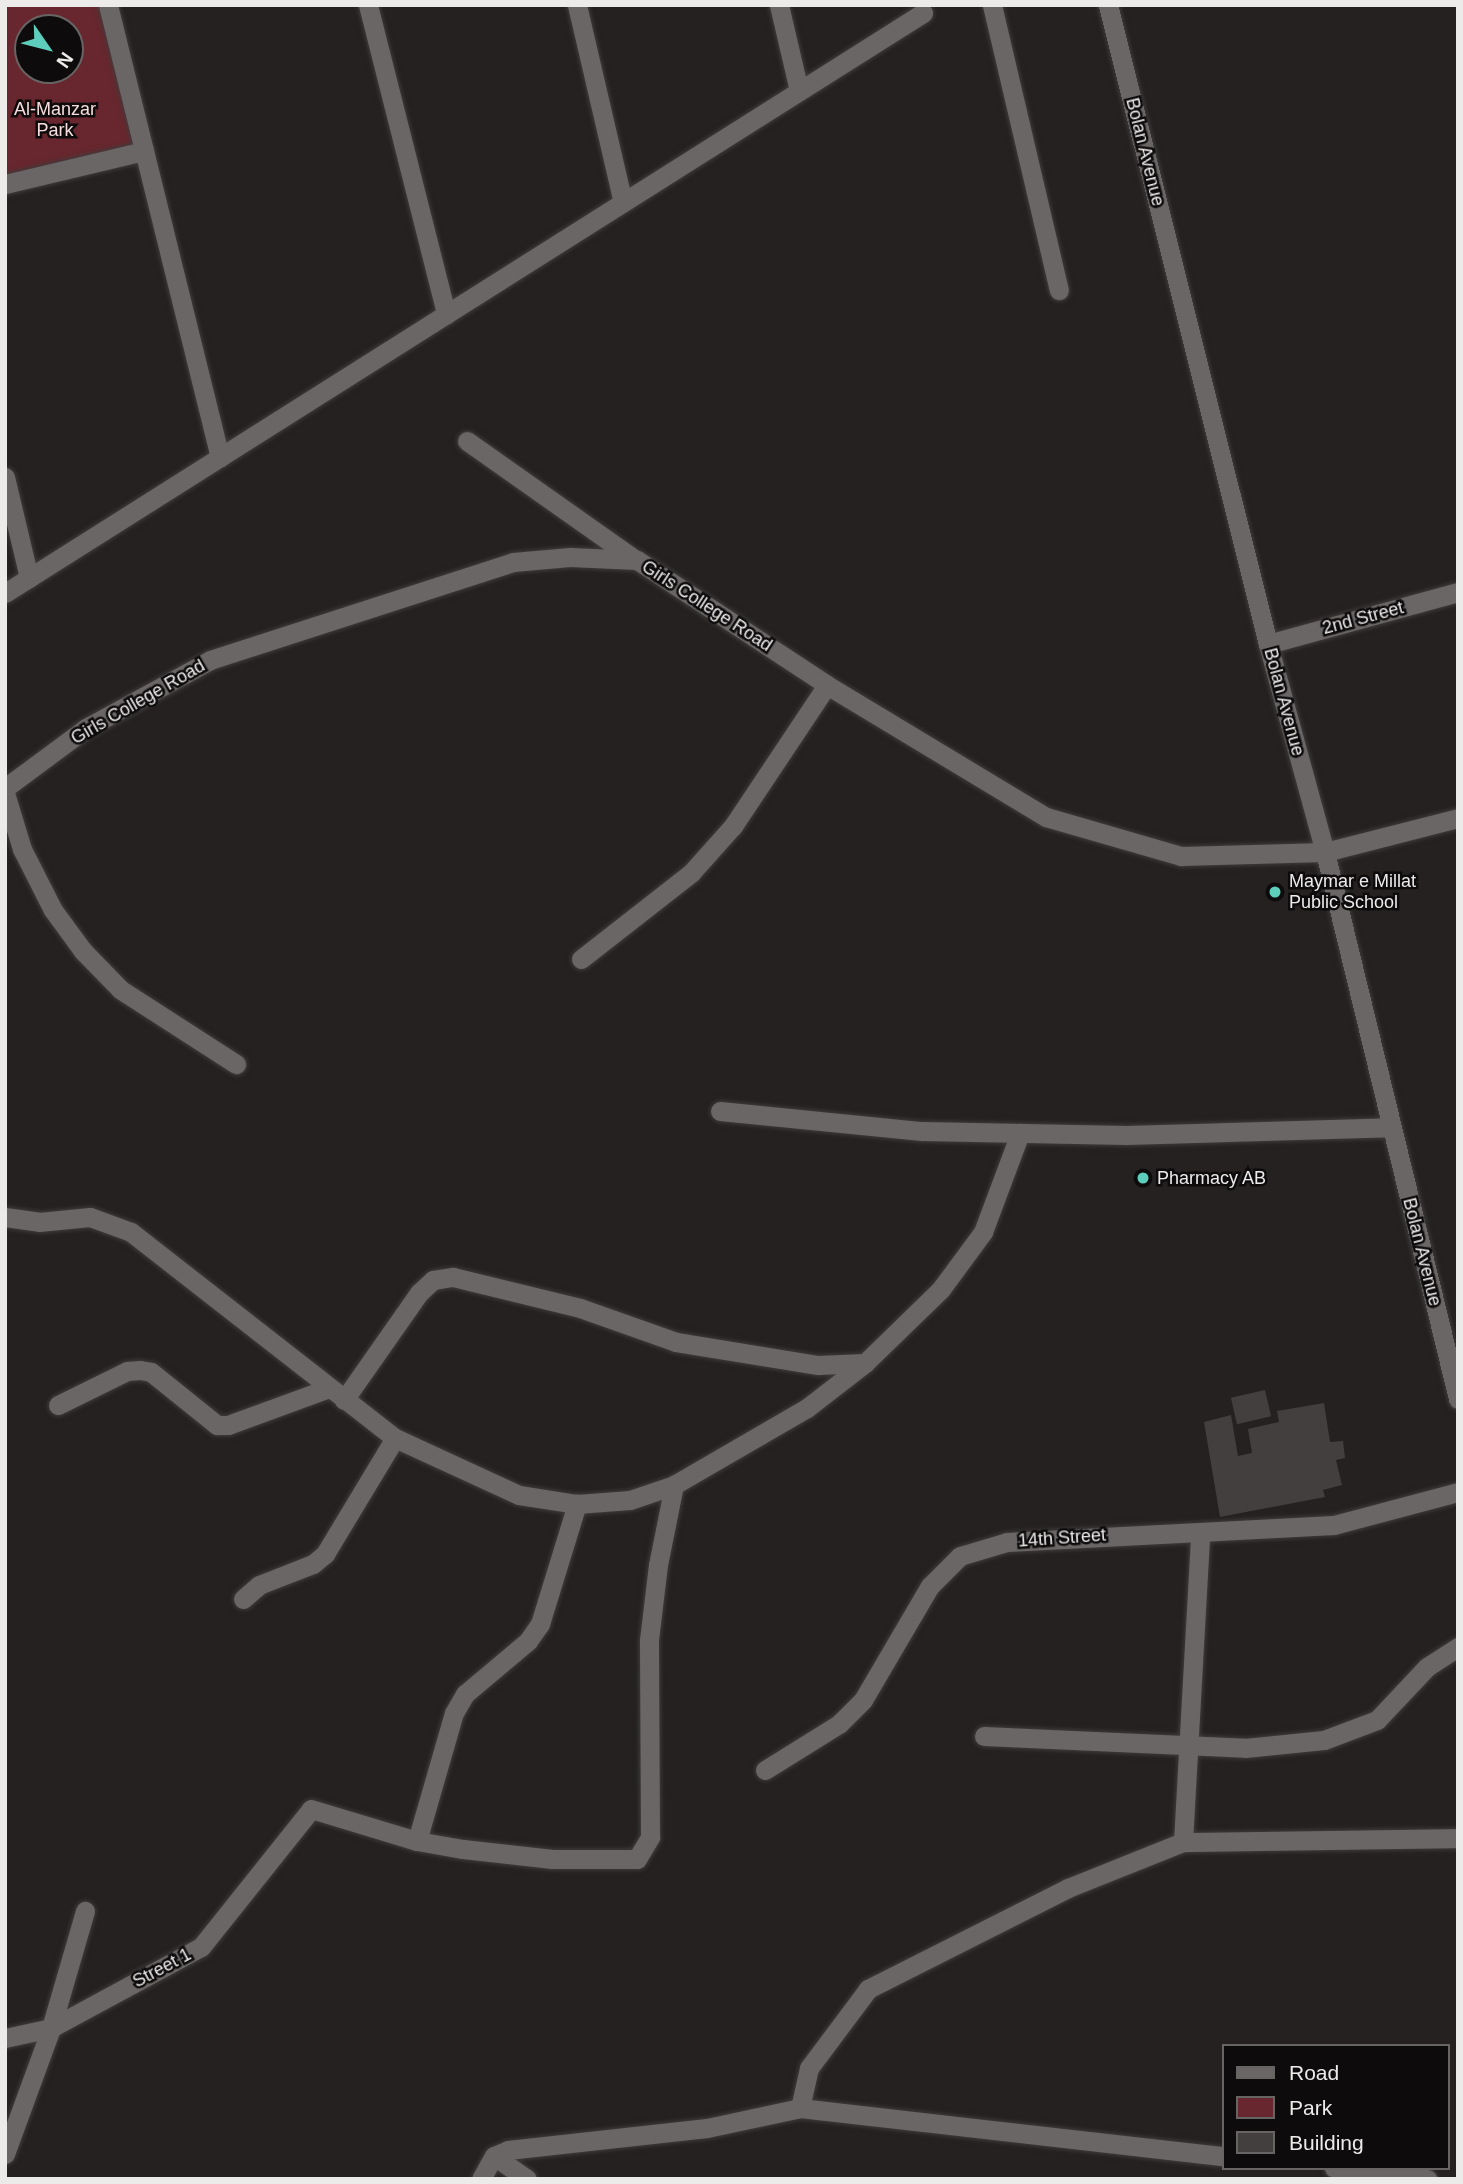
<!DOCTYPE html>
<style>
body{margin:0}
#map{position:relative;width:1463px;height:2184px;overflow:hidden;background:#252121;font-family:Arial,sans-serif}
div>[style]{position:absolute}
.green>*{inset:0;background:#68272e}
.building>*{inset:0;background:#443f3f;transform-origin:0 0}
.roads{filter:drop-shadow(0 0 2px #3f3b3b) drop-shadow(0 0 2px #3f3b3b)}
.minor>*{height:19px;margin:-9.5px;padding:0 9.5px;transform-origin:9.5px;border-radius:9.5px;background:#6b6666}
.dots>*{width:19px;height:19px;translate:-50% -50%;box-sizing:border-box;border:4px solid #0d0b0b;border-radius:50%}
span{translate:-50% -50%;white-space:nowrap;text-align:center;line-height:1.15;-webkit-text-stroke:5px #0d0b0b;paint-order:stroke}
.park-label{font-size:18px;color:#f6dcdd}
.street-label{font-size:18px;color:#edeaea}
.poi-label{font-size:18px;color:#edeaea}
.left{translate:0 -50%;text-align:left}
.frame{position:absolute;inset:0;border:7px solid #edeaea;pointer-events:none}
.legend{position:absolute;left:1222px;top:2044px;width:228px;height:126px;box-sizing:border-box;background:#0d0b0b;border:2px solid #676464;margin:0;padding:9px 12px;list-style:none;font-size:21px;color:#edeaea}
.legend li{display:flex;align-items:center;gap:14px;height:35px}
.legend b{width:35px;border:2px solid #676464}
.north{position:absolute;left:14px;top:14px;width:70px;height:70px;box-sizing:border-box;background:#0d0b0b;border:2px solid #676464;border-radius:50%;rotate:125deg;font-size:19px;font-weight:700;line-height:28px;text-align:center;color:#edeaea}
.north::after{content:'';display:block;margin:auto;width:24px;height:32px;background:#5ccebb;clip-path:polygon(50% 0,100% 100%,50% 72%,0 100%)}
</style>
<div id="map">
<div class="green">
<i style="clip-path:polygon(evenodd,5px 5px,108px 5px,144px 151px,5px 184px,5px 5px,28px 28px,70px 28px,70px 70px,28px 70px,28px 28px)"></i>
</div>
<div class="building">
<i style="left:1265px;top:1390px;width:27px;height:35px;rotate:77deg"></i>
<i style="clip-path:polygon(1324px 1403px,1330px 1442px,1343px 1441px,1345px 1458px,1336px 1460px,1342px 1485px,1323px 1490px,1325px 1497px,1220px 1517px,1204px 1422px,1231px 1415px,1238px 1456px,1252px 1453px,1248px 1429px,1279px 1422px,1277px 1411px)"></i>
</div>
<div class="roads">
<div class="minor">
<i style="left:108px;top:5px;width:466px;rotate:76.1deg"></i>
<i style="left:368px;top:5px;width:319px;rotate:75.8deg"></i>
<i style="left:577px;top:5px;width:202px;rotate:76.9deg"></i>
<i style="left:779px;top:5px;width:88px;rotate:76.9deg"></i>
<i style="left:992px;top:5px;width:293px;rotate:76.8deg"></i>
<i style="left:1108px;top:5px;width:659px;rotate:75.94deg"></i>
<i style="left:1268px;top:644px;width:216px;rotate:74.7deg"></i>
<i style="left:1325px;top:852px;width:563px;rotate:76.33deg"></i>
<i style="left:5px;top:184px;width:143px;rotate:-13.4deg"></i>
<i style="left:467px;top:441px;width:207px;rotate:35.2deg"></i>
<i style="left:5px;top:477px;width:104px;rotate:76.6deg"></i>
<i style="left:5px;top:593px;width:1086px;rotate:-32.29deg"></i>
<i style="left:1268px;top:644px;width:197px;rotate:-15.3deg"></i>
<i style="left:5px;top:788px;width:101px;rotate:-36.5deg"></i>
<i style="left:86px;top:728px;width:141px;rotate:-28.7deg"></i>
<i style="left:210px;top:660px;width:318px;rotate:-17.9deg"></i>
<i style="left:513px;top:562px;width:57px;rotate:-5deg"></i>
<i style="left:570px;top:557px;width:67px;rotate:2.6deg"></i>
<i style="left:637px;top:560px;width:227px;rotate:33.3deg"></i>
<i style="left:827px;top:685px;width:256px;rotate:31.1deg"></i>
<i style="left:1046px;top:817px;width:141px;rotate:16.1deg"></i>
<i style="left:1181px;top:856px;width:144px;rotate:-1.6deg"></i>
<i style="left:1325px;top:852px;width:137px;rotate:-14.3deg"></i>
<i style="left:5px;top:793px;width:59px;rotate:73.1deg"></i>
<i style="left:22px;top:849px;width:68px;rotate:63.1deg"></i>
<i style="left:53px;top:910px;width:51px;rotate:53.8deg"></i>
<i style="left:83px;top:951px;width:54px;rotate:45.7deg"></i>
<i style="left:121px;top:990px;width:137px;rotate:32.8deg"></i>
<i style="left:581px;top:959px;width:140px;rotate:-38deg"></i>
<i style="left:691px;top:873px;width:63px;rotate:-48.2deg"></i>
<i style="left:733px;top:826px;width:169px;rotate:-56.3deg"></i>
<i style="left:720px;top:1111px;width:203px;rotate:5.7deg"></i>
<i style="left:922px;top:1131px;width:204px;rotate:1.1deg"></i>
<i style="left:1126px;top:1135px;width:265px;rotate:-1.7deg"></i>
<i style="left:5px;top:1217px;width:34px;rotate:8deg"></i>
<i style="left:39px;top:1222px;width:51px;rotate:-5.6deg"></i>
<i style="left:90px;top:1217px;width:44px;rotate:20.1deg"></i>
<i style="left:131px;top:1232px;width:335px;rotate:38deg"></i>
<i style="left:395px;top:1438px;width:136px;rotate:24.7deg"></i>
<i style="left:519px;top:1495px;width:59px;rotate:8.8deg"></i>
<i style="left:577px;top:1504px;width:53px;rotate:-4.3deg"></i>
<i style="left:630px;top:1500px;width:46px;rotate:-18.8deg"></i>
<i style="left:674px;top:1485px;width:154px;rotate:-30.1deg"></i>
<i style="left:807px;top:1408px;width:73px;rotate:-37.8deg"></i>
<i style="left:344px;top:1400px;width:131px;rotate:-55deg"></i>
<i style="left:419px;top:1293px;width:19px;rotate:-43deg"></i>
<i style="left:433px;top:1280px;width:20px;rotate:-9deg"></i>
<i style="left:453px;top:1277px;width:131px;rotate:13.7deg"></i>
<i style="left:580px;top:1308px;width:102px;rotate:19.5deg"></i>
<i style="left:676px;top:1342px;width:144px;rotate:9.2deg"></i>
<i style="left:818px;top:1365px;width:47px;rotate:-2.4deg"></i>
<i style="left:865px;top:1363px;width:106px;rotate:-44.2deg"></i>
<i style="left:941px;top:1289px;width:71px;rotate:-53.6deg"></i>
<i style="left:983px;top:1232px;width:106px;rotate:-69.5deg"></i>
<i style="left:58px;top:1405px;width:77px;rotate:-26.2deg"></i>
<i style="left:127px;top:1371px;width:13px;rotate:-4deg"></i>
<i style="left:140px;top:1370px;width:11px;rotate:10deg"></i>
<i style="left:151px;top:1372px;width:85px;rotate:38.8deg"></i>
<i style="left:217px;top:1425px;width:11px"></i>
<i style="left:228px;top:1425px;width:108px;rotate:-20.1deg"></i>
<i style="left:243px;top:1599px;width:21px;rotate:-41deg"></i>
<i style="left:259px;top:1585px;width:58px;rotate:-21.3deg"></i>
<i style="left:313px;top:1564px;width:16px;rotate:-40deg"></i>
<i style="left:325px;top:1554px;width:135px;rotate:-58.9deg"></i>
<i style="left:984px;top:1736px;width:261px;rotate:2.6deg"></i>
<i style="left:1245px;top:1748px;width:79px;rotate:-5.8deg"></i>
<i style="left:1324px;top:1740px;width:57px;rotate:-20.7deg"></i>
<i style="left:1377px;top:1720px;width:73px;rotate:-46.7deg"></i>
<i style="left:1427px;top:1667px;width:37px;rotate:-33deg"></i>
<i style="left:765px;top:1770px;width:87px;rotate:-31.9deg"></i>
<i style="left:839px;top:1724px;width:34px;rotate:-45deg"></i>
<i style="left:863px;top:1700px;width:132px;rotate:-59.6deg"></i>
<i style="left:930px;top:1586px;width:42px;rotate:-45deg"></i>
<i style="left:960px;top:1556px;width:49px;rotate:-16.6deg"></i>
<i style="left:1007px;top:1542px;width:327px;rotate:-3deg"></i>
<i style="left:1334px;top:1525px;width:128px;rotate:-14.9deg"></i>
<i style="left:417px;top:1841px;width:133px;rotate:-73.9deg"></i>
<i style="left:454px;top:1713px;width:22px;rotate:-60deg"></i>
<i style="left:465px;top:1694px;width:82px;rotate:-40.1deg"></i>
<i style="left:528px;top:1641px;width:21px;rotate:-55deg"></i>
<i style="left:540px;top:1624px;width:126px;rotate:-72.9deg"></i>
<i style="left:1183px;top:1842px;width:308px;rotate:-86.8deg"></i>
<i style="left:5px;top:2038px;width:47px;rotate:-12.3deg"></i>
<i style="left:51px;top:2028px;width:170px;rotate:-28.4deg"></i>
<i style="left:201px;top:1947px;width:176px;rotate:-51.4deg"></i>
<i style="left:311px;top:1809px;width:111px;rotate:16.8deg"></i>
<i style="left:417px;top:1841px;width:47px;rotate:9.9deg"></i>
<i style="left:463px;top:1849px;width:90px;rotate:6.4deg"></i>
<i style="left:552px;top:1859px;width:85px"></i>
<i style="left:637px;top:1859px;width:26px;rotate:-59deg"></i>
<i style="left:650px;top:1837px;width:197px;rotate:-90.3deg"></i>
<i style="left:649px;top:1640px;width:76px;rotate:-83.2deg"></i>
<i style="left:658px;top:1565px;width:82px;rotate:-78.7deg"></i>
<i style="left:800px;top:2108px;width:41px;rotate:-77.3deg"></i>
<i style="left:809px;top:2068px;width:99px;rotate:-53.2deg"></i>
<i style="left:868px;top:1989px;width:224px;rotate:-26.8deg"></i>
<i style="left:1068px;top:1888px;width:124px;rotate:-21.8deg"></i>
<i style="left:1183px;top:1842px;width:275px;rotate:-0.8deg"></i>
<i style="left:5px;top:2154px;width:134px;rotate:-69.9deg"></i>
<i style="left:51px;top:2028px;width:122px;rotate:-73.8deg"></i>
<i style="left:494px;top:2156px;width:40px;rotate:34.9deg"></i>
<i style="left:1334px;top:2168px;width:94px;rotate:6.7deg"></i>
<i style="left:481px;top:2179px;width:26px;rotate:-61deg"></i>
<i style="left:494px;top:2156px;width:15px;rotate:-23deg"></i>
<i style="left:508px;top:2150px;width:200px;rotate:-6.3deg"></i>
<i style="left:707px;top:2128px;width:95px;rotate:-12.1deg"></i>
<i style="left:800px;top:2108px;width:426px;rotate:6.5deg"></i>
</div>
</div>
<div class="dots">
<i style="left:1275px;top:892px;background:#5ccebb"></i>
<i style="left:1143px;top:1178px;background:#5ccebb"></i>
</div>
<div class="park-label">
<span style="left:55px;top:120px">Al-Manzar<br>Park</span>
</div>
<div class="street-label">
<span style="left:1145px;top:152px;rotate:76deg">Bolan Avenue</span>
<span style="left:707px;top:606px;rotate:33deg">Girls College Road</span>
<span style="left:1363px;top:618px;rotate:-15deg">2nd Street</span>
<span style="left:138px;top:702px;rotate:-30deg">Girls College Road</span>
<span style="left:1284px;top:702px;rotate:75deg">Bolan Avenue</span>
<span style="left:1422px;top:1252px;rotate:76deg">Bolan Avenue</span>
<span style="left:1062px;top:1538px;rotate:-4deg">14th Street</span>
<span style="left:162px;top:1968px;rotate:-28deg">Street 1</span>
</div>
<div class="poi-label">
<span class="left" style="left:1289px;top:892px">Maymar e Millat<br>Public School</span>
<span class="left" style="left:1157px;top:1178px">Pharmacy AB</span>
</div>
<div class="frame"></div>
<ul class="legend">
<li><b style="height:9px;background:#6b6666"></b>Road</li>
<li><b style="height:19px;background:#68272e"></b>Park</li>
<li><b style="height:19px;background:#443f3f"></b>Building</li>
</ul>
<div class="north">N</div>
</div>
